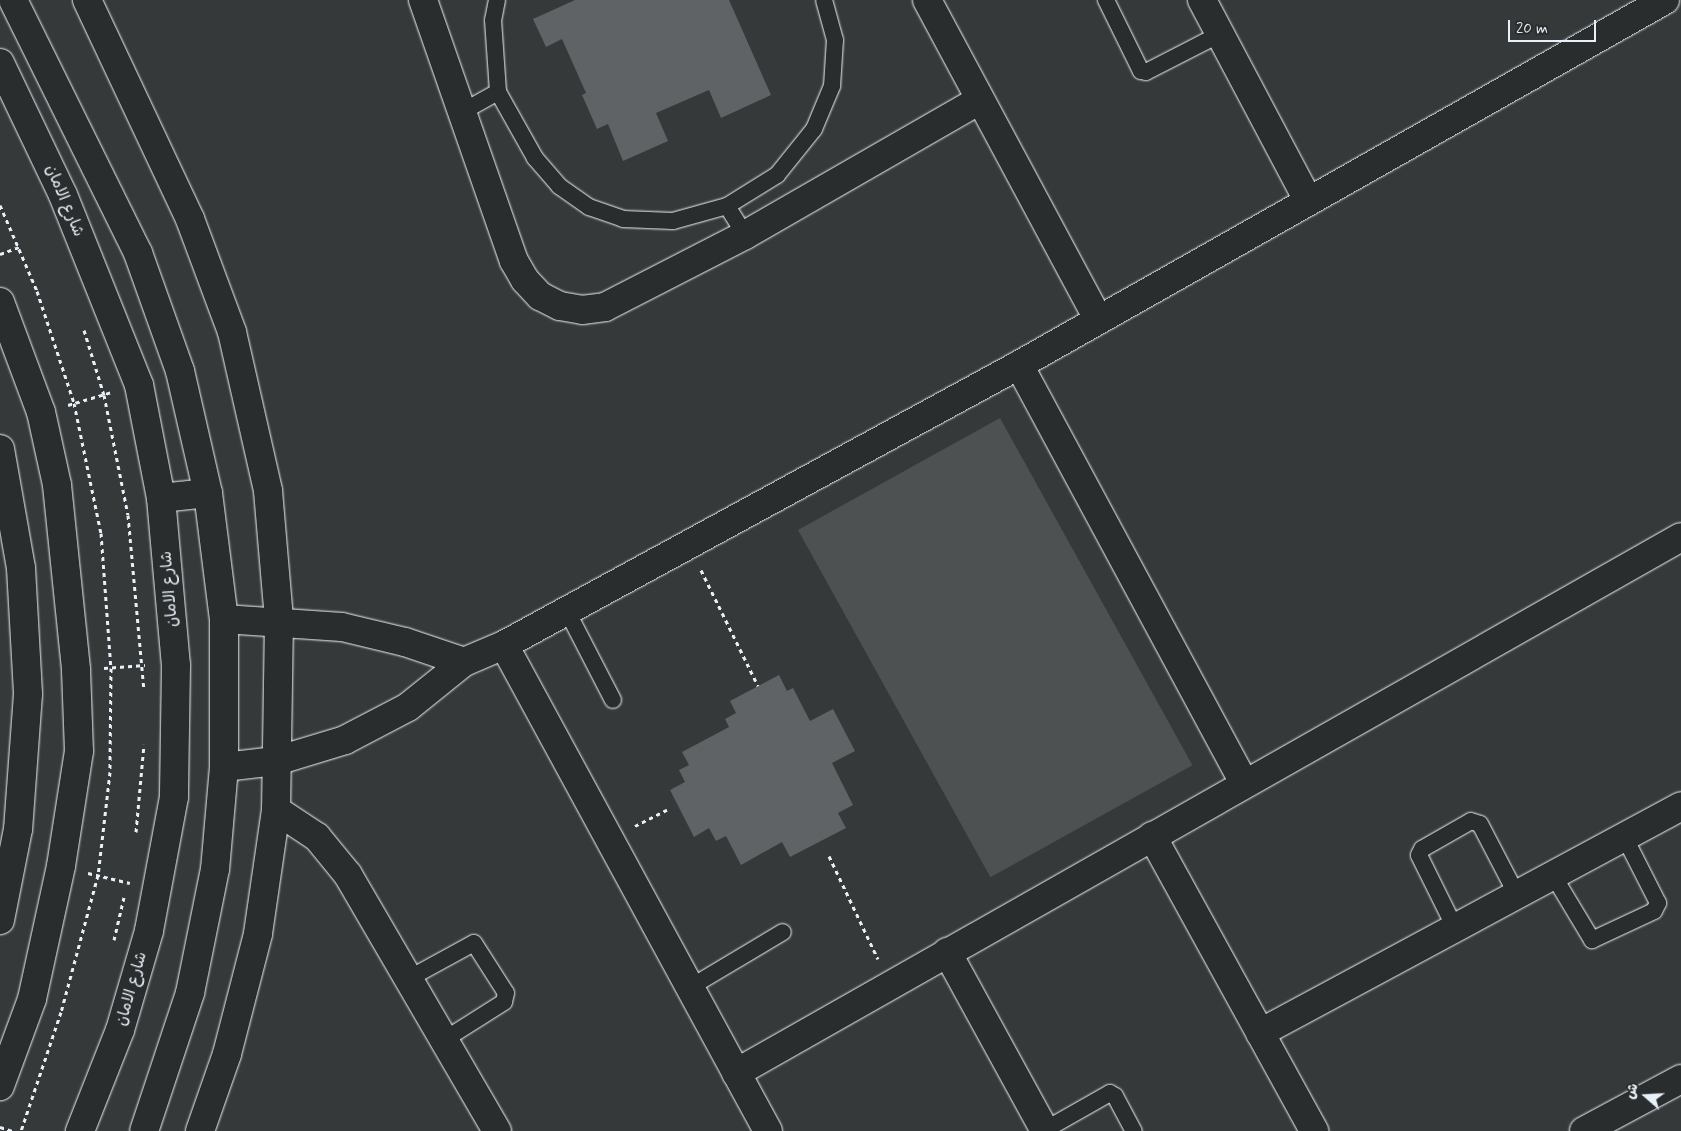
<!DOCTYPE html>
<meta charset="utf-8">
<style>
body{margin:0}
#map{position:relative;width:1681px;height:1131px;overflow:hidden;background:#35393a;font-family:Mynerve,"Playpen Sans Arabic",sans-serif}
div>[style]{position:absolute}
.green>*{inset:0;background:#4d5152;transform-origin:0 0}
.building>*{inset:0;background:#5f6365}
.path>*{height:3px;margin-top:-1.5px;transform-origin:0;background:repeating-linear-gradient(90deg,#e8f1f8 0 4px,transparent 0 8px)}
.roads{filter:drop-shadow(0 0 1px #e8f1f8) drop-shadow(0 0 1px #e8f1f8)}
.service>*{height:16px;margin:-8px;padding:0 8px;transform-origin:8px;border-radius:8px;background:#2a2d2e}
.minor>*{height:28px;margin:-14px;padding:0 14px;transform-origin:14px;border-radius:14px;background:#2a2d2e}
.tertiary>*{height:28px;margin:-14px;padding:0 14px;transform-origin:14px;border-radius:14px;background:#2a2d2e}
span{translate:-50% -50%;white-space:nowrap;text-align:center;line-height:1.15;-webkit-text-stroke:5px #2a2d2e;paint-order:stroke}
.street-label{font-size:16px;color:#e8f1f8}
.north{position:absolute;left:1621px;top:1071px;width:50px;height:50px;-webkit-text-stroke:4px #2a2d2e;paint-order:stroke;rotate:289deg;font-size:14px;font-weight:700;line-height:20px;text-align:center;color:#e8f1f8}
.north::after{content:'';display:block;margin:auto;width:18px;height:22px;background:#e8f1f8;clip-path:polygon(50% 0,100% 100%,50% 72%,0 100%)}
.scale{position:absolute;left:1508px;top:20px;width:88px;height:22px;box-sizing:border-box;border:2px solid #e8f1f8;border-top:0;padding-left:6px;font-size:15px;line-height:18px;white-space:nowrap;color:#e8f1f8;-webkit-text-stroke:4px #2a2d2e;paint-order:stroke}
</style>
<div id="map">
<div class="green">
<i style="left:1000px;top:418px;width:397px;height:231px;rotate:61deg"></i>
</div>
<div class="building">
<i style="clip-path:polygon(575px 0,729px 0,771px 95px,721px 118px,709px 90px,656px 113px,668px 141px,623px 161px,608px 124px,597px 129px,582px 95px,586px 93px,562px 39px,546px 47px,533px 19px)"></i>
<i style="clip-path:polygon(779px 675px,787px 691px,793px 688px,810px 721px,833px 709px,855px 751px,832px 763px,853px 805px,838px 813px,846px 828px,790px 857px,782px 842px,741px 865px,726px 836px,716px 841px,709px 828px,694px 837px,670px 790px,685px 782px,679px 770px,689px 765px,682px 752px,729px 727px,725px 719px,736px 713px,730px 701px)"></i>
</div>
<div class="path">
<i style="left:0;top:205px;width:94px;rotate:66.7deg"></i>
<i style="left:37px;top:291px;width:118px;rotate:71.7deg"></i>
<i style="left:74px;top:403px;width:133px;rotate:78.3deg"></i>
<i style="left:101px;top:533px;width:135px;rotate:85.8deg"></i>
<i style="left:111px;top:668px;width:104px;rotate:90.6deg"></i>
<i style="left:110px;top:772px;width:104px;rotate:96.6deg"></i>
<i style="left:98px;top:875px;width:142px;rotate:105.1deg"></i>
<i style="left:61px;top:1012px;width:126px;rotate:108.6deg"></i>
<i style="left:0;top:254px;width:20px;rotate:-20deg"></i>
<i style="left:84px;top:330px;width:68px;rotate:72.9deg"></i>
<i style="left:104px;top:395px;width:122px;rotate:78.7deg"></i>
<i style="left:128px;top:515px;width:176px;rotate:84.8deg"></i>
<i style="left:68px;top:405px;width:46px;rotate:-16.5deg"></i>
<i style="left:701px;top:570px;width:129px;rotate:63.8deg"></i>
<i style="left:104px;top:668px;width:41px;rotate:-4.2deg"></i>
<i style="left:635px;top:826px;width:36px;rotate:-27deg"></i>
<i style="left:136px;top:832px;width:88px;rotate:-84.8deg"></i>
<i style="left:829px;top:856px;width:114px;rotate:64.6deg"></i>
<i style="left:88px;top:873px;width:43px;rotate:13.4deg"></i>
<i style="left:114px;top:940px;width:44px;rotate:-76.9deg"></i>
<i style="left:0;top:1127px;width:13px;rotate:18deg"></i>
</div>
<div class="roads">
<div class="service">
<i style="left:497px;top:0;width:20px;rotate:101deg"></i>
<i style="left:493px;top:20px;width:72px;rotate:86deg"></i>
<i style="left:498px;top:92px;width:76px;rotate:60.7deg"></i>
<i style="left:535px;top:158px;width:37px;rotate:49deg"></i>
<i style="left:559px;top:186px;width:37px;rotate:35deg"></i>
<i style="left:589px;top:207px;width:36px;rotate:19deg"></i>
<i style="left:623px;top:219px;width:50px;rotate:2.3deg"></i>
<i style="left:673px;top:221px;width:56px;rotate:-15.5deg"></i>
<i style="left:727px;top:206px;width:59px;rotate:-31.8deg"></i>
<i style="left:777px;top:175px;width:59px;rotate:-51.2deg"></i>
<i style="left:814px;top:129px;width:47px;rotate:-67.3deg"></i>
<i style="left:832px;top:86px;width:46px;rotate:-86.3deg"></i>
<i style="left:835px;top:40px;width:41px;rotate:-105.4deg"></i>
<i style="left:1106px;top:0;width:79px;rotate:63.8deg"></i>
<i style="left:1141px;top:71px;width:5px;rotate:11deg"></i>
<i style="left:1146px;top:72px;width:83px;rotate:-27.2deg"></i>
<i style="left:462px;top:112px;width:41px;rotate:-29.1deg"></i>
<i style="left:727px;top:206px;width:34px;rotate:58deg"></i>
<i style="left:567px;top:611px;width:100px;rotate:62.7deg"></i>
<i style="left:1553px;top:875px;width:76px;rotate:59deg"></i>
<i style="left:1592px;top:940px;width:68px;rotate:-25.1deg"></i>
<i style="left:1654px;top:911px;width:9px;rotate:-63deg"></i>
<i style="left:1658px;top:903px;width:75px;rotate:-116.9deg"></i>
<i style="left:1455px;top:928px;width:81px;rotate:-116.3deg"></i>
<i style="left:1419px;top:855px;width:7px;rotate:-63deg"></i>
<i style="left:1422px;top:849px;width:56px;rotate:-29.7deg"></i>
<i style="left:1471px;top:821px;width:9px;rotate:18deg"></i>
<i style="left:1480px;top:824px;width:80px;rotate:62.5deg"></i>
<i style="left:408px;top:979px;width:75px;rotate:-28.6deg"></i>
<i style="left:474px;top:943px;width:59px;rotate:57.4deg"></i>
<i style="left:506px;top:993px;width:9px;rotate:103deg"></i>
<i style="left:504px;top:1002px;width:71px;rotate:147.7deg"></i>
<i style="left:689px;top:988px;width:109px;rotate:-30.8deg"></i>
<i style="left:1043px;top:1131px;width:77px;rotate:-29.6deg"></i>
<i style="left:1110px;top:1093px;width:6px;rotate:31deg"></i>
<i style="left:1115px;top:1096px;width:40px;rotate:62deg"></i>
</div>
<div class="minor">
<i style="left:13px;top:0;width:282px;rotate:63.7deg"></i>
<i style="left:138px;top:253px;width:125px;rotate:70.4deg"></i>
<i style="left:180px;top:371px;width:125px;rotate:77.1deg"></i>
<i style="left:208px;top:493px;width:127px;rotate:82.8deg"></i>
<i style="left:224px;top:619px;width:148px;rotate:90deg"></i>
<i style="left:224px;top:767px;width:102px;rotate:95deg"></i>
<i style="left:215px;top:869px;width:126px;rotate:101.4deg"></i>
<i style="left:190px;top:993px;width:145px;rotate:108.4deg"></i>
<i style="left:87px;top:0;width:242px;rotate:64.8deg"></i>
<i style="left:190px;top:219px;width:121px;rotate:69.6deg"></i>
<i style="left:232px;top:332px;width:163px;rotate:77.2deg"></i>
<i style="left:268px;top:491px;width:129px;rotate:85.1deg"></i>
<i style="left:279px;top:620px;width:190px;rotate:90.9deg"></i>
<i style="left:276px;top:810px;width:125px;rotate:98.3deg"></i>
<i style="left:258px;top:934px;width:124px;rotate:104.5deg"></i>
<i style="left:227px;top:1054px;width:82px;rotate:109.3deg"></i>
<i style="left:423px;top:0;width:276px;rotate:70.8deg"></i>
<i style="left:514px;top:261px;width:22px;rotate:60deg"></i>
<i style="left:525px;top:280px;width:22px;rotate:47deg"></i>
<i style="left:540px;top:296px;width:22px;rotate:27deg"></i>
<i style="left:560px;top:306px;width:22px;rotate:10deg"></i>
<i style="left:582px;top:310px;width:23px;rotate:-7deg"></i>
<i style="left:605px;top:307px;width:157px;rotate:-27.2deg"></i>
<i style="left:745px;top:235px;width:271px;rotate:-29.9deg"></i>
<i style="left:927px;top:0;width:362px;rotate:61.8deg"></i>
<i style="left:1202px;top:0;width:226px;rotate:62.1deg"></i>
<i style="left:1019px;top:365px;width:474px;rotate:61.7deg"></i>
<i style="left:0;top:449px;width:121px;rotate:80deg"></i>
<i style="left:21px;top:568px;width:126px;rotate:86.8deg"></i>
<i style="left:28px;top:694px;width:135px;rotate:94.2deg"></i>
<i style="left:18px;top:829px;width:93px;rotate:101.2deg"></i>
<i style="left:161px;top:498px;width:47px;rotate:-6.1deg"></i>
<i style="left:224px;top:619px;width:118px;rotate:3.9deg"></i>
<i style="left:342px;top:627px;width:65px;rotate:13.4deg"></i>
<i style="left:405px;top:642px;width:62px;rotate:18.7deg"></i>
<i style="left:504px;top:645px;width:553px;rotate:61.49deg"></i>
<i style="left:224px;top:767px;width:52px;rotate:-6.6deg"></i>
<i style="left:276px;top:761px;width:72px;rotate:-16.9deg"></i>
<i style="left:345px;top:740px;width:71px;rotate:-27.6deg"></i>
<i style="left:408px;top:707px;width:72px;rotate:-38.8deg"></i>
<i style="left:464px;top:662px;width:43px;rotate:-23deg"></i>
<i style="left:504px;top:645px;width:586px;rotate:-28.53deg"></i>
<i style="left:1019px;top:365px;width:742px;rotate:-29.47deg"></i>
<i style="left:276px;top:810px;width:49px;rotate:33.4deg"></i>
<i style="left:317px;top:837px;width:49px;rotate:50.8deg"></i>
<i style="left:348px;top:875px;width:296px;rotate:59.8deg"></i>
<i style="left:1152px;top:836px;width:337px;rotate:61.2deg"></i>
<i style="left:947px;top:952px;width:204px;rotate:61.3deg"></i>
<i style="left:1260px;top:1033px;width:478px;rotate:-28.3deg"></i>
<i style="left:736px;top:1073px;width:1086px;rotate:-29.56deg"></i>
<i style="left:1584px;top:1131px;width:110px;rotate:-28.2deg"></i>
</div>
<div class="tertiary">
<i style="left:0;top:63px;width:146px;rotate:64.5deg"></i>
<i style="left:63px;top:195px;width:205px;rotate:68.2deg"></i>
<i style="left:139px;top:385px;width:115px;rotate:79deg"></i>
<i style="left:161px;top:498px;width:168px;rotate:84.9deg"></i>
<i style="left:176px;top:665px;width:132px;rotate:90.9deg"></i>
<i style="left:174px;top:797px;width:136px;rotate:100.6deg"></i>
<i style="left:149px;top:931px;width:103px;rotate:106.3deg"></i>
<i style="left:120px;top:1030px;width:109px;rotate:111.6deg"></i>
<i style="left:0;top:302px;width:117px;rotate:69.6deg"></i>
<i style="left:41px;top:412px;width:75px;rotate:77.6deg"></i>
<i style="left:57px;top:485px;width:186px;rotate:84.1deg"></i>
<i style="left:76px;top:670px;width:81px;rotate:87.9deg"></i>
<i style="left:79px;top:751px;width:116px;rotate:98.9deg"></i>
<i style="left:61px;top:866px;width:136px;rotate:102.3deg"></i>
<i style="left:32px;top:999px;width:93px;rotate:110.2deg"></i>
</div>
</div>
<div class="street-label">
<span style="left:64px;top:201px;rotate:67deg">شارع الامان</span>
<span style="left:170px;top:589px;rotate:-95deg">شارع الامان</span>
<span style="left:132px;top:989px;rotate:-74deg">شارع الامان</span>
</div>
<div class="north">ش</div>
<div class="scale">20 m</div>
</div>
